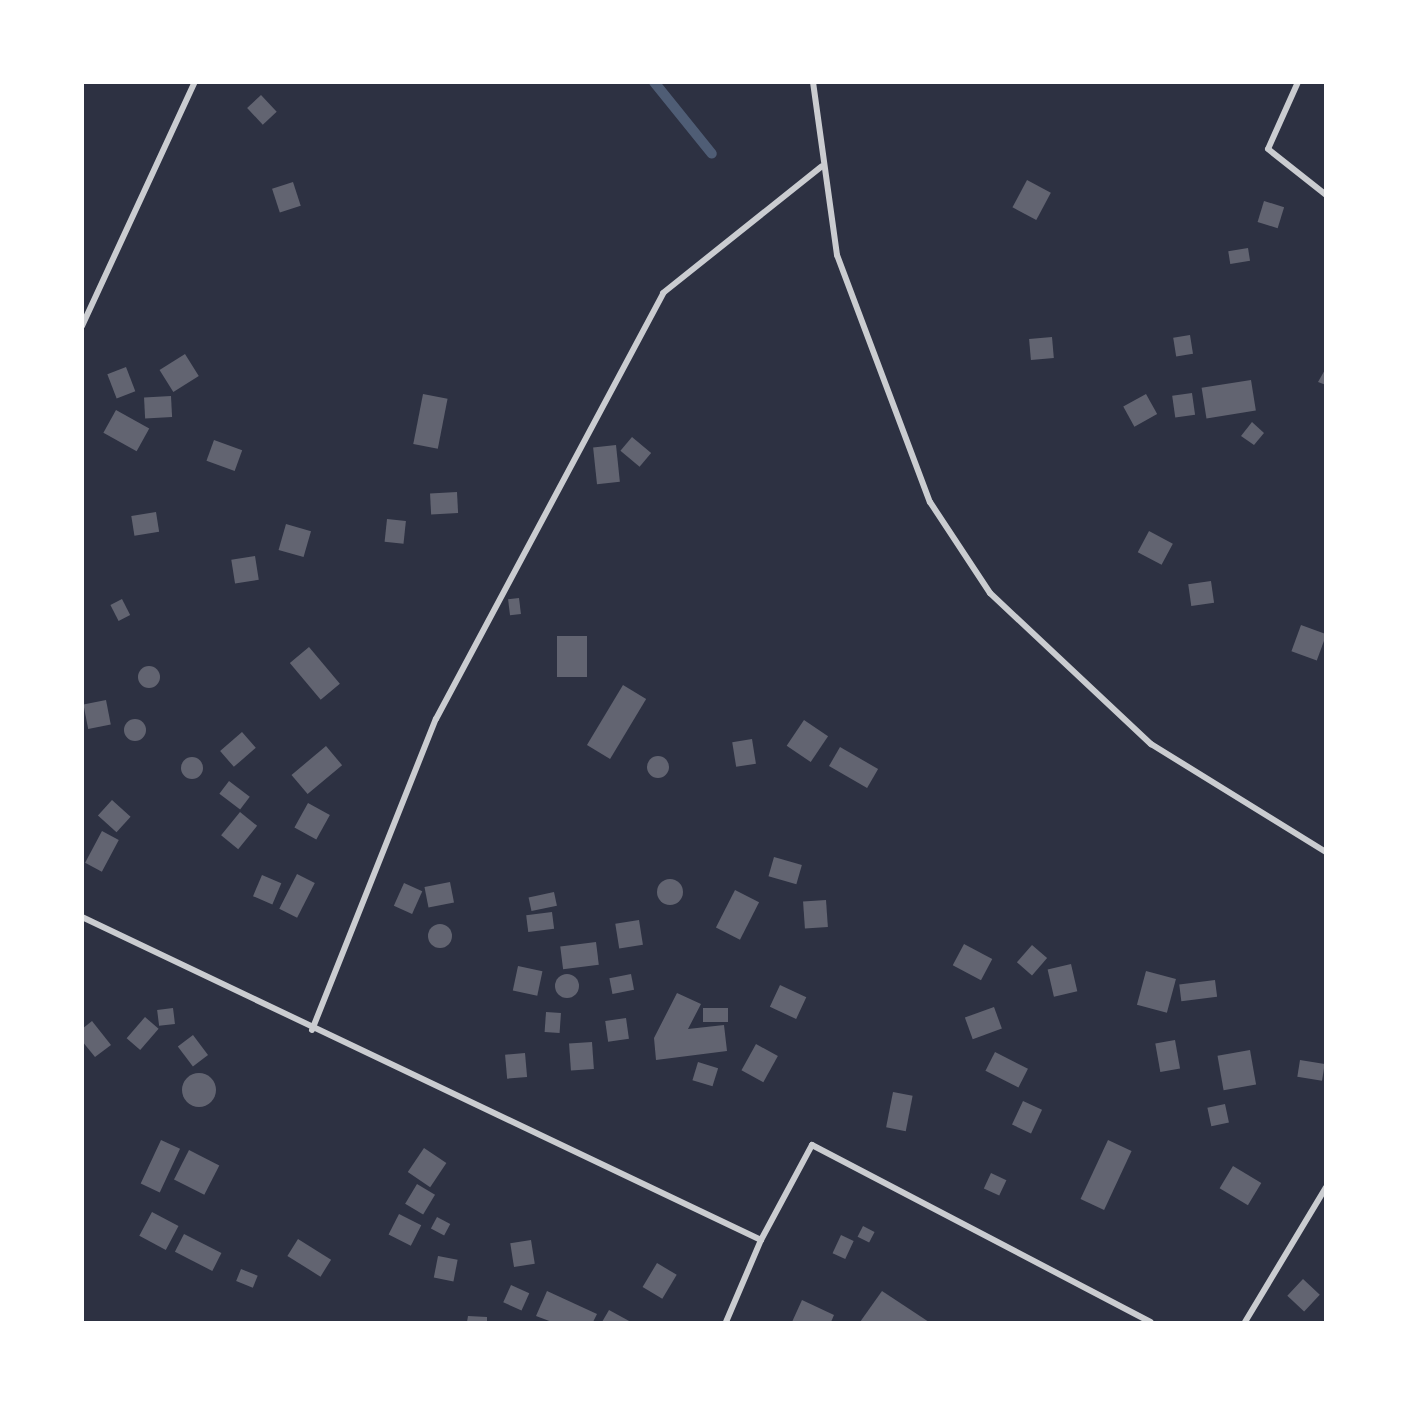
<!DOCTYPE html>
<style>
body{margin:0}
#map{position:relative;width:1408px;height:1405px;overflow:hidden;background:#2d3142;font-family:"PT Sans",sans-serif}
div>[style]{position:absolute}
.stream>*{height:10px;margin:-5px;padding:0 5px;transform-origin:5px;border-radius:5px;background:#4f5d75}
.building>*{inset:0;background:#626471;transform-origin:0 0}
.round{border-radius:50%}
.minor>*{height:6px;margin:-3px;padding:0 3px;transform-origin:3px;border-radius:3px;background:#caccd0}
span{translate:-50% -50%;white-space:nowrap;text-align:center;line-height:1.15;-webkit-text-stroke:6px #fff;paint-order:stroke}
.frame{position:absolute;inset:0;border:84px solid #fff;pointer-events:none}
</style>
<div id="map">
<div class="stream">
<i style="left:654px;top:82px;width:92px;rotate:51.1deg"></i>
</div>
<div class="building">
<i style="left:261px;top:95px;width:23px;height:19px;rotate:47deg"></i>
<i style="left:1027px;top:180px;width:27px;height:31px;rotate:28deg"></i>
<i style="left:293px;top:182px;width:25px;height:22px;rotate:72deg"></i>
<i style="left:1264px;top:201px;width:21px;height:22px;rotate:17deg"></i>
<i style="left:1248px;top:248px;width:13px;height:20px;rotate:81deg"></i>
<i style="left:1190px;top:335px;width:19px;height:17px;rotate:81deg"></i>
<i style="left:1052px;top:337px;width:21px;height:23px;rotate:85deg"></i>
<i style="left:185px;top:354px;width:26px;height:30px;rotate:58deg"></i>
<i style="left:126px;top:367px;width:26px;height:20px;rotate:69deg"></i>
<i style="clip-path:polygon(1326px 368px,1326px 385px,1318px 382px)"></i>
<i style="left:1251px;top:380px;width:31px;height:50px;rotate:81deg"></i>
<i style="left:1192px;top:393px;width:22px;height:20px;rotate:82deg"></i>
<i style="left:423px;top:394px;width:25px;height:51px;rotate:11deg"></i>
<i style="left:1146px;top:394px;width:23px;height:26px;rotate:61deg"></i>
<i style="left:171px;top:396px;width:21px;height:27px;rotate:87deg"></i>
<i style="left:116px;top:410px;width:38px;height:26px;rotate:29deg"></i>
<i style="clip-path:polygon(1252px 422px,1264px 433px,1254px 445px,1241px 436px)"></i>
<i style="left:632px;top:437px;width:25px;height:18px;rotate:40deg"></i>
<i style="left:214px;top:440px;width:30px;height:22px;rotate:20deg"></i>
<i style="left:616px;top:445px;width:37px;height:23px;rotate:84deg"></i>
<i style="left:457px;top:492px;width:21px;height:27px;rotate:87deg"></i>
<i style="left:156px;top:512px;width:20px;height:25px;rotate:81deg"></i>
<i style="left:387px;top:519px;width:19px;height:23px;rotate:6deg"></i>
<i style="left:286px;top:524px;width:26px;height:27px;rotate:16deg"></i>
<i style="left:1149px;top:531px;width:27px;height:24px;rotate:28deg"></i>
<i style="left:255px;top:556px;width:24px;height:24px;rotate:81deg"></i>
<i style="left:1211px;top:581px;width:22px;height:23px;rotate:82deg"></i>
<i style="left:519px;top:598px;width:16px;height:11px;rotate:83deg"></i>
<i style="left:122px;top:599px;width:18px;height:13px;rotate:63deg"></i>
<i style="left:1301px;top:625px;width:27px;height:28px;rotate:20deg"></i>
<i style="left:587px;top:636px;width:41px;height:30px;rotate:90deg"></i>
<i style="left:309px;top:647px;width:48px;height:25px;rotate:50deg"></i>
<i class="round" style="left:138px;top:666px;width:22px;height:22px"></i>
<i style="left:623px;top:685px;width:27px;height:70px;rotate:31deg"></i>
<i style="left:106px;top:700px;width:25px;height:23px;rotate:79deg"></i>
<i class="round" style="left:124px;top:719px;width:22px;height:22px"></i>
<i style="left:804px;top:720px;width:29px;height:31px;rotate:34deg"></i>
<i style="left:242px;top:732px;width:21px;height:29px;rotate:49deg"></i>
<i style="left:752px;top:739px;width:25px;height:20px;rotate:81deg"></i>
<i style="left:326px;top:746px;width:25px;height:45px;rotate:50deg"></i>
<i style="left:840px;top:747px;width:44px;height:22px;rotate:30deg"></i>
<i class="round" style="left:647px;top:756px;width:22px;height:22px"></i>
<i class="round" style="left:181px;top:757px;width:22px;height:22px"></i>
<i style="left:229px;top:781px;width:26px;height:16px;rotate:37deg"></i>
<i style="left:112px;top:800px;width:25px;height:21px;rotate:42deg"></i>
<i style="left:308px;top:803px;width:25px;height:28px;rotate:29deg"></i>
<i style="left:240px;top:812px;width:22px;height:30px;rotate:39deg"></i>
<i style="left:102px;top:831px;width:19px;height:36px;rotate:28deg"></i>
<i style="left:774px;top:857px;width:29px;height:20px;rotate:16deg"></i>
<i style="left:297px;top:874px;width:20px;height:39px;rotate:27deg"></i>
<i style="left:262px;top:875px;width:21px;height:23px;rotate:23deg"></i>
<i class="round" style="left:657px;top:879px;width:26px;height:26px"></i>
<i style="left:450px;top:882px;width:21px;height:26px;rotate:79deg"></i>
<i style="left:404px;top:883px;width:20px;height:25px;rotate:24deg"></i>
<i style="left:735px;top:890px;width:27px;height:42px;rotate:27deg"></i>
<i style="left:554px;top:892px;width:14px;height:26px;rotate:78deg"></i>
<i style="left:826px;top:900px;width:27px;height:23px;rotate:86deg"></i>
<i style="left:552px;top:912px;width:17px;height:26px;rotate:83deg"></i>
<i style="left:639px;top:920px;width:25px;height:24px;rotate:81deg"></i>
<i class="round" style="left:428px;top:924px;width:24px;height:24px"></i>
<i style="left:596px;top:942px;width:23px;height:36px;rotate:83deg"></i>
<i style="left:964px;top:944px;width:32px;height:24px;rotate:28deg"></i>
<i style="left:1032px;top:945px;width:20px;height:23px;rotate:41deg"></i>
<i style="left:1071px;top:964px;width:28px;height:24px;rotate:77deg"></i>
<i style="left:518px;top:966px;width:25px;height:25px;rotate:12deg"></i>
<i style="left:1146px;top:971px;width:31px;height:35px;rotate:15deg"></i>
<i style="left:631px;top:974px;width:16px;height:22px;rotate:79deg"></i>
<i class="round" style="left:555px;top:974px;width:24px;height:24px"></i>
<i style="left:1215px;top:980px;width:17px;height:36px;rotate:83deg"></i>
<i style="left:780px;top:985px;width:29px;height:24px;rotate:25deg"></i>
<i style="clip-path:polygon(677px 993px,701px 1004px,688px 1029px,724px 1025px,727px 1051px,656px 1060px,654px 1038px)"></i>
<i style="left:994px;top:1007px;width:23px;height:31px;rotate:70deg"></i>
<i style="left:173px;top:1008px;width:16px;height:16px;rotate:83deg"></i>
<i style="left:703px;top:1008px;width:25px;height:14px"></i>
<i style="left:546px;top:1012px;width:15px;height:20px;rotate:4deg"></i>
<i style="left:145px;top:1017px;width:18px;height:28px;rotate:41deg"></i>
<i style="left:626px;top:1018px;width:21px;height:21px;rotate:82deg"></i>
<i style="clip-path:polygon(92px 1021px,111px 1045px,95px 1057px,82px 1041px,82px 1029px)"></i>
<i style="left:193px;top:1035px;width:25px;height:19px;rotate:53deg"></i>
<i style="left:1175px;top:1040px;width:29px;height:20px;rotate:80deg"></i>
<i style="left:592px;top:1042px;width:27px;height:23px;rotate:86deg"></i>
<i style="left:756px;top:1044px;width:25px;height:30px;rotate:29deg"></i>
<i style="left:1250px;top:1050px;width:35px;height:33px;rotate:80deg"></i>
<i style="left:995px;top:1052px;width:37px;height:21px;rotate:27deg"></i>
<i style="left:525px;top:1053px;width:24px;height:20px;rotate:85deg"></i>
<i style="left:1300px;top:1060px;width:25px;height:17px;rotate:9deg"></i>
<i style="left:698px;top:1062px;width:21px;height:19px;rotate:17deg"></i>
<i class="round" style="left:182px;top:1073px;width:34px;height:34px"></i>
<i style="left:893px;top:1092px;width:20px;height:36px;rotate:11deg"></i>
<i style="left:1023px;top:1101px;width:21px;height:26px;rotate:25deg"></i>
<i style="left:1225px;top:1104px;width:19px;height:18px;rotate:78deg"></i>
<i style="left:161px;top:1140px;width:21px;height:48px;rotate:25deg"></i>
<i style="left:1108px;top:1140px;width:26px;height:65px;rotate:25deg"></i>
<i style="left:424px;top:1148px;width:27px;height:29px;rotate:34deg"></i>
<i style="left:189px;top:1150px;width:34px;height:33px;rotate:27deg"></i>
<i style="left:1233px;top:1166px;width:33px;height:26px;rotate:31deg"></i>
<i style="left:991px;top:1173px;width:17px;height:17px;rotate:25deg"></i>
<i style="left:417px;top:1184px;width:21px;height:23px;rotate:31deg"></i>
<i style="left:152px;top:1212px;width:30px;height:27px;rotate:28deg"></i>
<i style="left:399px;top:1214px;width:25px;height:23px;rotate:27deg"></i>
<i style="left:437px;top:1217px;width:15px;height:13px;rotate:28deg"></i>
<i style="left:863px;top:1226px;width:13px;height:12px;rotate:27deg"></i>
<i style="left:184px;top:1234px;width:42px;height:20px;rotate:27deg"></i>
<i style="left:841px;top:1235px;width:14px;height:20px;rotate:25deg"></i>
<i style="left:298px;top:1239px;width:39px;height:20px;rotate:32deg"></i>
<i style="left:531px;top:1240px;width:24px;height:21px;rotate:81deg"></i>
<i style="left:438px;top:1256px;width:20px;height:22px;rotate:11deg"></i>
<i style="left:657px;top:1263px;width:23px;height:28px;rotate:31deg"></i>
<i style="left:241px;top:1269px;width:18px;height:13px;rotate:22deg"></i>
<i style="left:1303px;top:1279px;width:23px;height:23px;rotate:43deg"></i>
<i style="left:511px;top:1285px;width:20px;height:19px;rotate:24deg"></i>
<i style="clip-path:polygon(547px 1291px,597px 1314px,593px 1322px,552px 1322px,536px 1316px)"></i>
<i style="clip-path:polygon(882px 1291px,929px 1322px,860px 1322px)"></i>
<i style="clip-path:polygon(802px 1300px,834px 1315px,831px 1322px,792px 1322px)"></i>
<i style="clip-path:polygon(609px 1310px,631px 1322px,602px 1322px)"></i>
<i style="clip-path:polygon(468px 1316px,487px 1317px,487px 1322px,467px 1322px)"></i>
</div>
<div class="minor">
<i style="left:813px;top:82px;width:175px;rotate:82.1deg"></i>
<i style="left:837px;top:255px;width:264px;rotate:69.4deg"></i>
<i style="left:930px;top:502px;width:109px;rotate:56.6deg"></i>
<i style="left:990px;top:593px;width:221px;rotate:43.2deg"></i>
<i style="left:1151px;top:744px;width:206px;rotate:31.7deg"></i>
<i style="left:1298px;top:82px;width:73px;rotate:114.1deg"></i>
<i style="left:1268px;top:149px;width:74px;rotate:38.4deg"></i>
<i style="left:82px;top:326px;width:269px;rotate:-65.2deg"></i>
<i style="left:82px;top:917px;width:752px;rotate:25.44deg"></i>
<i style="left:312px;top:1030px;width:335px;rotate:-68.3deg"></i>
<i style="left:436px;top:719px;width:483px;rotate:-61.9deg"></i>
<i style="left:663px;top:293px;width:203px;rotate:-38.6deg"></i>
<i style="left:726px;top:1322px;width:89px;rotate:-66.9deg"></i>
<i style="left:761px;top:1240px;width:108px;rotate:-61.8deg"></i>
<i style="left:812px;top:1145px;width:382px;rotate:27.6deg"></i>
<i style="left:1245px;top:1322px;width:157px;rotate:-59deg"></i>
</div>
<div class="frame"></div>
</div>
